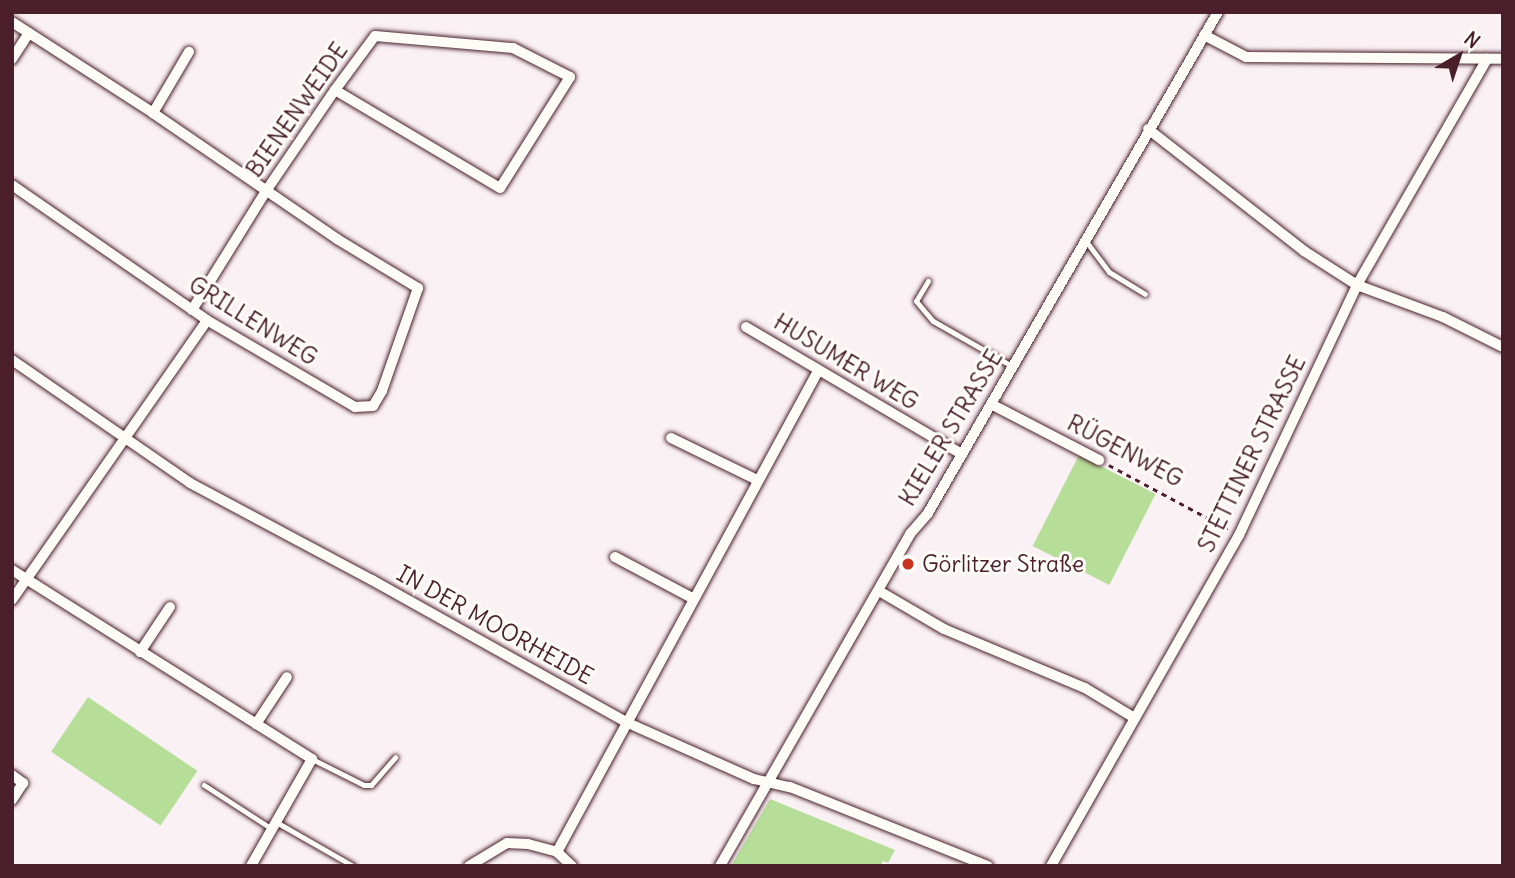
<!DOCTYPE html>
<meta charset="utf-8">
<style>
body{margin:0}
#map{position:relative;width:1515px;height:878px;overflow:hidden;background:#faf1f5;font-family:Delius,sans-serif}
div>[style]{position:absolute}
.green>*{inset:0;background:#b7de99;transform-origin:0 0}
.path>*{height:2.5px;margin-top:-1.25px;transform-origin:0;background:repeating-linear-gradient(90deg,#4a1f2b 0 5px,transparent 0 10px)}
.roads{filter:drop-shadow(0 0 2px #4a1f2b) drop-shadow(0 0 2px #4a1f2b)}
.lane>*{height:5px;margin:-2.5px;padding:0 2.5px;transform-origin:2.5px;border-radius:2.5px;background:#fdfcf7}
.street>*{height:10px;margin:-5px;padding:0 5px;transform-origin:5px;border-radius:5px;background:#fdfcf7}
.dots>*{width:19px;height:19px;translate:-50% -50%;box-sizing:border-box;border:4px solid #fdfcf7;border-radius:50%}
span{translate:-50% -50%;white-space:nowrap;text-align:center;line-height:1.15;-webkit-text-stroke:6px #fdfcf7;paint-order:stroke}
.street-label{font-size:23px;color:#4a1f2b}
.poi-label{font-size:23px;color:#4a1f2b}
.left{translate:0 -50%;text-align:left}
.frame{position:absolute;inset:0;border:14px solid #4a1f2b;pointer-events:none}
.north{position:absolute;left:1424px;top:21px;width:70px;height:70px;-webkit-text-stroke:5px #fdfcf7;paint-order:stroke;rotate:39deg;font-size:19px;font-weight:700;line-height:28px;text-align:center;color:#4a1f2b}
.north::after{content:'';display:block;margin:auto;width:24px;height:32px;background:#4a1f2b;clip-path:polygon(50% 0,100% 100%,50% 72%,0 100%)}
</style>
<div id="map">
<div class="green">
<i style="left:1079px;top:455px;width:86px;height:102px;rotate:27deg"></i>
<i style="left:88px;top:697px;width:132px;height:66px;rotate:34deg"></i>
<i style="clip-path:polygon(770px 799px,895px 850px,888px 863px,883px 861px,880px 866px,731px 866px)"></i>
</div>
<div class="path">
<i style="left:1109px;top:465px;width:137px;rotate:28.2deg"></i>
</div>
<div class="roads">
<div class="lane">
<i style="left:1085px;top:240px;width:40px;rotate:53deg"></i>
<i style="left:1109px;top:272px;width:42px;rotate:31.4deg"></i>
<i style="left:928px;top:281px;width:23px;rotate:121deg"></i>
<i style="left:916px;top:301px;width:26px;rotate:50deg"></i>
<i style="left:933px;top:321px;width:91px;rotate:29.7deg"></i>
<i style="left:312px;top:759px;width:58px;rotate:26.6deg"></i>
<i style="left:364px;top:785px;width:7px"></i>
<i style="left:371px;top:785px;width:37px;rotate:-49deg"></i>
<i style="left:204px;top:785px;width:81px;rotate:32.9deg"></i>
<i style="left:276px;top:822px;width:89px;rotate:29.7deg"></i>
</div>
<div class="street">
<i style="left:12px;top:22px;width:168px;rotate:32.8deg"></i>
<i style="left:153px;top:113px;width:223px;rotate:34.4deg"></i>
<i style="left:337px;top:239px;width:95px;rotate:31.2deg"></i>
<i style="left:418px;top:288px;width:109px;rotate:109.3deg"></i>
<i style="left:382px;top:391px;width:17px;rotate:121deg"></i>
<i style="left:373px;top:406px;width:18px;rotate:177deg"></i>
<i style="left:355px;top:407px;width:172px;rotate:-149.6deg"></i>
<i style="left:207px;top:320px;width:237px;rotate:-145.3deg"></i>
<i style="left:1204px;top:35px;width:47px;rotate:27.6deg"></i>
<i style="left:1246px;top:57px;width:257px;rotate:0.4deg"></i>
<i style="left:12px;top:59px;width:31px;rotate:-57deg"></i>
<i style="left:153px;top:113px;width:71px;rotate:-59.5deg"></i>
<i style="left:1148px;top:129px;width:198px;rotate:38deg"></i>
<i style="left:1304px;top:251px;width:63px;rotate:32.7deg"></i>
<i style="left:1357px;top:285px;width:92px;rotate:20.4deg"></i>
<i style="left:1443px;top:317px;width:67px;rotate:26.6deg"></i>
<i style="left:192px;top:310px;width:140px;rotate:-58.1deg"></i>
<i style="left:266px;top:191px;width:122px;rotate:-55.7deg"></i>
<i style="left:335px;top:90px;width:67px;rotate:-53.5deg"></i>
<i style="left:375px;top:36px;width:139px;rotate:5deg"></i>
<i style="left:513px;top:48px;width:64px;rotate:27deg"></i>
<i style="left:570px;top:77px;width:131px;rotate:122.2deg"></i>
<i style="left:500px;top:188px;width:192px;rotate:-149.3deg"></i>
<i style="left:746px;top:327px;width:251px;rotate:30.5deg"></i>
<i style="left:12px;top:360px;width:216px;rotate:34.6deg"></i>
<i style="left:190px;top:483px;width:206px;rotate:28.1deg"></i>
<i style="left:372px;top:580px;width:293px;rotate:29.2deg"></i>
<i style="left:628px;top:723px;width:138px;rotate:24deg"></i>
<i style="left:754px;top:779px;width:37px;rotate:13deg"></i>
<i style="left:790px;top:787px;width:213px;rotate:21.8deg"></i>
<i style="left:991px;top:404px;width:122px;rotate:27.4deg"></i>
<i style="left:671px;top:438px;width:96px;rotate:26deg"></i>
<i style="left:615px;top:557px;width:89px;rotate:28deg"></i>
<i style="left:12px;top:570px;width:355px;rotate:32.2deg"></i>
<i style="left:312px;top:759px;width:123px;rotate:119.7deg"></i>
<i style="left:879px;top:591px;width:75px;rotate:30.3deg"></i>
<i style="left:944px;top:629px;width:153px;rotate:22.7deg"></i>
<i style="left:1085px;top:688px;width:56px;rotate:31.1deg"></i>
<i style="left:12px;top:600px;width:341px;rotate:-55.1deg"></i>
<i style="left:140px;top:652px;width:54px;rotate:-56.3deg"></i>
<i style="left:256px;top:724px;width:56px;rotate:-56.6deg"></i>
<i style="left:12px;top:775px;width:14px;rotate:36deg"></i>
<i style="left:23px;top:783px;width:20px;rotate:123deg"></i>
<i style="left:557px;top:852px;width:547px;rotate:-61.51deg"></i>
<i style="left:469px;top:866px;width:44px;rotate:-31.2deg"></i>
<i style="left:507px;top:843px;width:21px;rotate:3deg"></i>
<i style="left:528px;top:844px;width:30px;rotate:15deg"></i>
<i style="left:557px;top:852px;width:21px;rotate:43deg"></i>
<i style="left:720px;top:866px;width:383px;rotate:-60.2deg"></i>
<i style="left:910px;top:534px;width:28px;rotate:-49deg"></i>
<i style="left:928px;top:513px;width:579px;rotate:-59.94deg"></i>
<i style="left:1051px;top:866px;width:381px;rotate:-60.4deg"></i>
<i style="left:1239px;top:535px;width:276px;rotate:-64.7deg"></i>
<i style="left:1357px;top:285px;width:261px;rotate:-60.1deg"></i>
</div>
</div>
<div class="dots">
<i style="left:908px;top:564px;background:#c8321e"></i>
</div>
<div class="street-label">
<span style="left:297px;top:110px;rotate:-55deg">BIENENWEIDE</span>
<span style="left:253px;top:321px;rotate:32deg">GRILLENWEG</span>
<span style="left:846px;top:362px;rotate:31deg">HUSUMER WEG</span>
<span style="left:951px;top:428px;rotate:-59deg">KIELER STRASSE</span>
<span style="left:1125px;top:451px;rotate:28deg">RÜGENWEG</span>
<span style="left:1252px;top:454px;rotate:-64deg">STETTINER STRASSE</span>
<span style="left:495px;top:625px;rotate:29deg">IN DER MOORHEIDE</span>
</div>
<div class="poi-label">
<span class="left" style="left:922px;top:564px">Görlitzer Straße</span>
</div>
<div class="frame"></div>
<div class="north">N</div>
</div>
